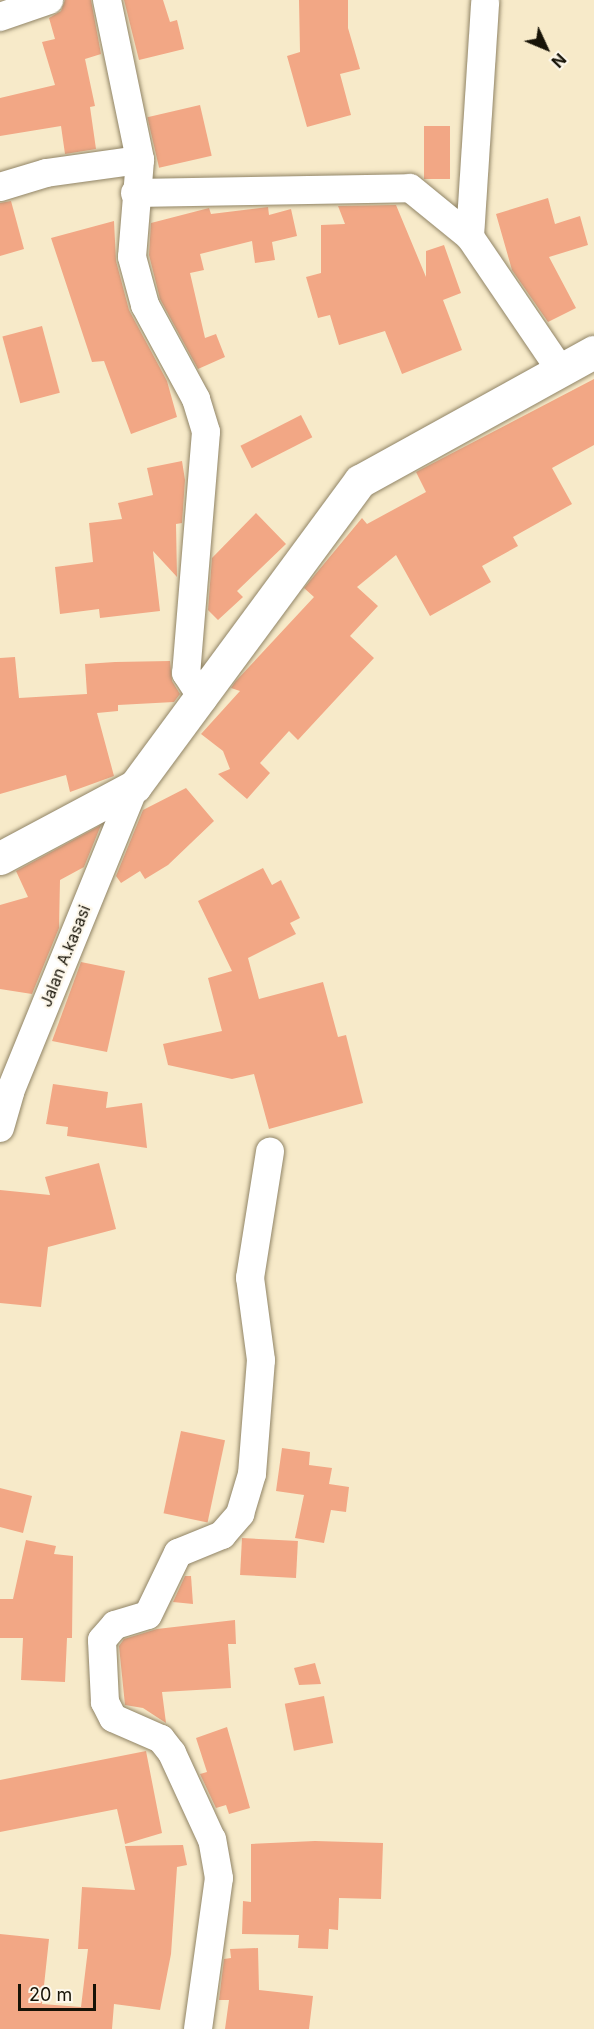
<!DOCTYPE html>
<style>
body{margin:0}
#map{position:relative;width:594px;height:2029px;overflow:hidden;background:#f7eac9;font-family:Inter,sans-serif}
div>[style]{position:absolute}
.building>*{inset:0;background:#f2a785;transform-origin:0 0}
.roads{filter:drop-shadow(0 0 2px #908466) drop-shadow(0 0 2px #908466)}
.minor>*{height:28px;margin:-14px;padding:0 14px;transform-origin:14px;border-radius:14px;background:#fff}
.secondary>*{height:33px;margin:-16.5px;padding:0 16.5px;transform-origin:16.5px;border-radius:16.5px;background:#fff}
span{translate:-50% -50%;white-space:nowrap;text-align:center;line-height:1.15;-webkit-text-stroke:4.5px #fdf7ea;paint-order:stroke}
.street-label{font-size:16px;color:#171307}
.north{position:absolute;left:516px;top:18px;width:60px;height:60px;-webkit-text-stroke:4px #fdf7ea;paint-order:stroke;rotate:134deg;font-size:16px;font-weight:700;line-height:24px;text-align:center;color:#171307}
.north::after{content:'';display:block;margin:auto;width:21px;height:27px;background:#171307;clip-path:polygon(50% 0,100% 100%,50% 72%,0 100%)}
.scale{position:absolute;left:18px;top:1984px;width:78px;height:27px;box-sizing:border-box;border:3px solid #171307;border-top:0;padding-left:8px;font-size:18px;line-height:21px;white-space:nowrap;color:#171307;-webkit-text-stroke:4px #fdf7ea;paint-order:stroke}
</style>
<div id="map">
<div class="building">
<i style="clip-path:polygon(65px 0,91px 0,101px 54px,85px 59px,95px 106px,90px 107px,96px 149px,65px 154px,61px 126px,0 136px,0 98px,55px 85px,42px 42px,55px 39px,49px 18px,61px 11px)"></i>
<i style="clip-path:polygon(124px 0,163px 0,170px 22px,177px 20px,184px 49px,139px 60px)"></i>
<i style="clip-path:polygon(299px 0,348px 0,348px 28px,360px 69px,340px 74px,351px 115px,307px 127px,287px 56px,300px 52px)"></i>
<i style="left:200px;top:105px;width:52px;height:54px;rotate:77deg"></i>
<i style="left:424px;top:126px;width:26px;height:53px"></i>
<i style="clip-path:polygon(548px 198px,555px 224px,580px 216px,588px 245px,549px 257px,576px 308px,548px 322px,512px 270px,496px 214px)"></i>
<i style="clip-path:polygon(11px 201px,24px 249px,0 256px,0 203px)"></i>
<i style="clip-path:polygon(396px 205px,426px 277px,426px 251px,444px 245px,461px 293px,443px 300px,462px 350px,402px 374px,385px 331px,339px 345px,330px 315px,318px 318px,306px 277px,321px 273px,321px 225px,345px 224px,338px 206px)"></i>
<i style="clip-path:polygon(268px 207px,269px 215px,291px 209px,297px 236px,272px 242px,275px 260px,255px 263px,252px 241px,200px 254px,204px 270px,190px 273px,205px 338px,216px 334px,225px 357px,198px 369px,160px 299px,149px 255px,151px 223px,209px 208px,211px 214px)"></i>
<i style="clip-path:polygon(114px 221px,116px 261px,129px 310px,167px 381px,177px 417px,131px 434px,104px 361px,92px 362px,51px 238px)"></i>
<i style="left:42px;top:326px;width:69px;height:41px;rotate:75deg"></i>
<i style="clip-path:polygon(594px 379px,594px 445px,552px 468px,572px 504px,513px 537px,518px 546px,482px 566px,491px 582px,430px 616px,396px 555px,357px 587px,378px 606px,350px 636px,374px 658px,298px 740px,289px 731px,260px 763px,270px 773px,247px 799px,218px 774px,230px 769px,223px 751px,201px 734px,240px 691px,231px 688px,235px 682px,314px 597px,304px 588px,362px 518px,367px 524px,426px 492px,416px 472px)"></i>
<i style="left:301px;top:415px;width:25px;height:68px;rotate:63deg"></i>
<i style="clip-path:polygon(182px 461px,185px 480px,182px 523px,176px 524px,177px 577px,153px 551px,160px 611px,100px 618px,99px 609px,60px 614px,55px 567px,93px 562px,89px 523px,122px 519px,118px 503px,153px 495px,147px 468px)"></i>
<i style="clip-path:polygon(256px 513px,286px 544px,237px 591px,243px 597px,218px 620px,208px 610px,212px 558px)"></i>
<i style="clip-path:polygon(15px 657px,19px 698px,87px 694px,85px 664px,115px 662px,170px 661px,172px 681px,180px 694px,174px 702px,118px 705px,118px 711px,97px 713px,114px 776px,70px 792px,66px 775px,0 794px,0 658px)"></i>
<i style="clip-path:polygon(186px 788px,214px 821px,168px 865px,145px 879px,140px 871px,121px 883px,116px 876px,143px 810px)"></i>
<i style="clip-path:polygon(101px 825px,84px 867px,60px 880px,59px 928px,32px 994px,0 989px,0 905px,28px 897px,16px 871px)"></i>
<i style="clip-path:polygon(263px 868px,272px 885px,281px 880px,300px 918px,290px 923px,296px 934px,248px 958px,259px 999px,323px 982px,338px 1037px,346px 1035px,363px 1103px,269px 1129px,254px 1074px,232px 1079px,168px 1065px,163px 1044px,222px 1031px,208px 978px,232px 971px,198px 901px)"></i>
<i style="clip-path:polygon(81px 962px,125px 971px,107px 1052px,52px 1041px)"></i>
<i style="clip-path:polygon(53px 1084px,108px 1092px,106px 1108px,142px 1103px,147px 1148px,67px 1136px,68px 1127px,46px 1124px)"></i>
<i style="clip-path:polygon(99px 1163px,116px 1229px,48px 1247px,41px 1307px,0 1303px,0 1190px,50px 1195px,45px 1177px)"></i>
<i style="left:181px;top:1431px;width:45px;height:84px;rotate:12deg"></i>
<i style="clip-path:polygon(282px 1448px,310px 1452px,309px 1465px,332px 1468px,329px 1484px,349px 1487px,346px 1512px,331px 1510px,324px 1543px,295px 1538px,304px 1495px,276px 1491px)"></i>
<i style="clip-path:polygon(0 1488px,32px 1496px,23px 1533px,0 1527px)"></i>
<i style="left:242px;top:1538px;width:56px;height:37px;rotate:3deg"></i>
<i style="clip-path:polygon(26px 1540px,56px 1546px,54px 1554px,73px 1556px,72px 1638px,67px 1638px,65px 1682px,21px 1680px,23px 1638px,0 1638px,0 1599px,13px 1599px)"></i>
<i style="clip-path:polygon(185px 1576px,191px 1576px,193px 1604px,173px 1602px)"></i>
<i style="clip-path:polygon(235px 1620px,236px 1644px,228px 1644px,231px 1688px,162px 1692px,166px 1723px,143px 1708px,125px 1705px,119px 1646px,124px 1639px,157px 1629px)"></i>
<i style="clip-path:polygon(315px 1663px,321px 1684px,299px 1685px,294px 1668px)"></i>
<i style="left:324px;top:1696px;width:48px;height:40px;rotate:79deg"></i>
<i style="clip-path:polygon(227px 1727px,250px 1808px,229px 1814px,226px 1805px,216px 1808px,200px 1774px,207px 1772px,196px 1738px)"></i>
<i style="clip-path:polygon(146px 1751px,162px 1833px,125px 1844px,117px 1809px,0 1832px,0 1780px)"></i>
<i style="clip-path:polygon(315px 1841px,383px 1843px,381px 1899px,339px 1898px,338px 1930px,329px 1929px,328px 1949px,298px 1948px,299px 1935px,242px 1934px,243px 1901px,251px 1902px,251px 1844px)"></i>
<i style="clip-path:polygon(183px 1845px,187px 1865px,177px 1867px,171px 1954px,160px 2010px,114px 2004px,112px 2029px,0 2029px,0 1934px,49px 1939px,42px 2004px,81px 2007px,88px 1949px,78px 1949px,82px 1887px,135px 1890px,125px 1846px)"></i>
<i style="clip-path:polygon(258px 1948px,259px 1990px,313px 1996px,309px 2029px,225px 2029px,229px 2000px,219px 2000px,224px 1959px,231px 1958px,230px 1949px)"></i>
</div>
<div class="roads">
<div class="minor">
<i style="left:107px;top:0;width:163px;rotate:78.3deg"></i>
<i style="left:140px;top:160px;width:97px;rotate:94.7deg"></i>
<i style="left:132px;top:257px;width:50px;rotate:74.8deg"></i>
<i style="left:145px;top:305px;width:107px;rotate:61.5deg"></i>
<i style="left:196px;top:399px;width:34px;rotate:73deg"></i>
<i style="left:206px;top:432px;width:242px;rotate:94.7deg"></i>
<i style="left:186px;top:673px;width:31px;rotate:57deg"></i>
<i style="left:0;top:17px;width:52px;rotate:-19.1deg"></i>
<i style="left:0;top:187px;width:48px;rotate:-16.9deg"></i>
<i style="left:46px;top:173px;width:95px;rotate:-7.9deg"></i>
<i style="left:135px;top:193px;width:275px;rotate:-1deg"></i>
<i style="left:410px;top:188px;width:77px;rotate:39.2deg"></i>
<i style="left:470px;top:237px;width:162px;rotate:55.8deg"></i>
<i style="left:470px;top:237px;width:235px;rotate:-86.3deg"></i>
<i style="left:0;top:1128px;width:37px;rotate:-74deg"></i>
<i style="left:10px;top:1092px;width:331px;rotate:-67.8deg"></i>
<i style="left:198px;top:2029px;width:152px;rotate:-82.1deg"></i>
<i style="left:219px;top:1878px;width:39px;rotate:-100deg"></i>
<i style="left:212px;top:1840px;width:96px;rotate:-114.7deg"></i>
<i style="left:172px;top:1753px;width:18px;rotate:-128deg"></i>
<i style="left:161px;top:1739px;width:52px;rotate:-156.4deg"></i>
<i style="left:113px;top:1718px;width:18px;rotate:-117deg"></i>
<i style="left:105px;top:1702px;width:62px;rotate:-92.8deg"></i>
<i style="left:102px;top:1640px;width:20px;rotate:-49deg"></i>
<i style="left:115px;top:1625px;width:34px;rotate:-17deg"></i>
<i style="left:148px;top:1615px;width:69px;rotate:-64.2deg"></i>
<i style="left:178px;top:1553px;width:48px;rotate:-22.2deg"></i>
<i style="left:222px;top:1535px;width:28px;rotate:-49deg"></i>
<i style="left:240px;top:1514px;width:42px;rotate:-73.3deg"></i>
<i style="left:252px;top:1474px;width:114px;rotate:-85.5deg"></i>
<i style="left:261px;top:1360px;width:83px;rotate:-97.6deg"></i>
<i style="left:250px;top:1278px;width:128px;rotate:-81deg"></i>
</div>
<div class="secondary">
<i style="left:0;top:858px;width:153px;rotate:-28.1deg"></i>
<i style="left:135px;top:786px;width:379px;rotate:-53.6deg"></i>
<i style="left:360px;top:481px;width:267px;rotate:-28.9deg"></i>
</div>
</div>
<div class="street-label">
<span style="left:65px;top:956px;rotate:-68deg">Jalan A.kasasi</span>
</div>
<div class="north">N</div>
<div class="scale">20 m</div>
</div>
